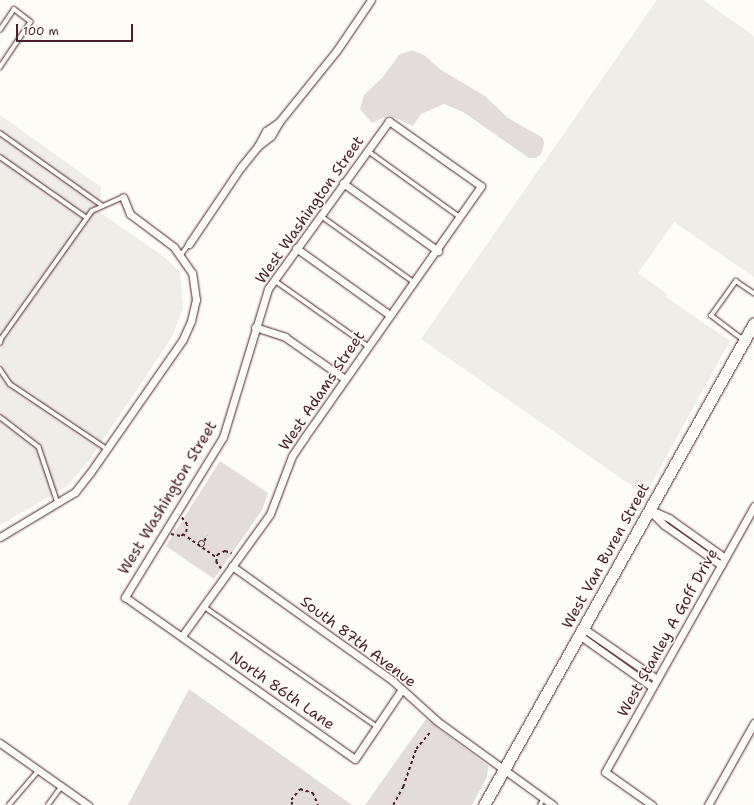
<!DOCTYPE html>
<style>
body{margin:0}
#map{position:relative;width:754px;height:805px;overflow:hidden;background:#fdfcf7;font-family:"Shantell Sans",sans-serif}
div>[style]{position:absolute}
.built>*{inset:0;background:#f0ece8}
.green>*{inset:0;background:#e3dcda}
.path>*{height:1.5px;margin-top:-0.75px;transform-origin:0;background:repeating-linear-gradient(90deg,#4a1f2b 0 3px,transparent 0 6px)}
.path>.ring{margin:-0.75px;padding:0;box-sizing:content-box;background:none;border:1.5px solid #4a1f2b;border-radius:50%}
.roads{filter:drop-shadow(0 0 1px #4a1f2b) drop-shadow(0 0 1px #4a1f2b)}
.lane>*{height:3.5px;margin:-1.75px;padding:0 1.75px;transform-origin:1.75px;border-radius:1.75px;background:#fdfcf7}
.street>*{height:7px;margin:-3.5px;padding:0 3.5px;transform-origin:3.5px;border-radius:3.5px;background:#fdfcf7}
.primary>*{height:11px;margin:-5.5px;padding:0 5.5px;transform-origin:5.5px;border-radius:5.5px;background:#fdfcf7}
span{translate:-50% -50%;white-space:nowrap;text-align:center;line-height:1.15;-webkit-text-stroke:3px #fdfcf7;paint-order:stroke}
.street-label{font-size:15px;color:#4a1f2b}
.scale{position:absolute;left:16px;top:24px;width:117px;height:18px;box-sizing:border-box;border:2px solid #4a1f2b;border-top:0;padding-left:5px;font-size:12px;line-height:14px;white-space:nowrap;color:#4a1f2b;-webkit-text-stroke:3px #fdfcf7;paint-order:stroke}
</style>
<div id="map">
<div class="built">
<i style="clip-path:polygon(657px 0,703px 0,754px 36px,754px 277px,674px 222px,638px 273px,667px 294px,666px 297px,730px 341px,645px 495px,421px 339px)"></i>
<i style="clip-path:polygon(0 115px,101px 187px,99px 212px,163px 256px,180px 272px,183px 308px,172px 337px,88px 462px,67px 486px,0 525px)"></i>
</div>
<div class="green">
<i style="clip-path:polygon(412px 50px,424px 55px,441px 70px,485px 96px,508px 118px,543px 138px,544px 144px,541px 154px,536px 158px,529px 158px,463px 112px,444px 104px,421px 114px,413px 126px,389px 115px,372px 123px,360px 109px,364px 95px,383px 77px,399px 55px)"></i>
<i style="clip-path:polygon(220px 461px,268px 493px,262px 510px,214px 579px,166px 546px)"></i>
<i style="clip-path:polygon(189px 689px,352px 805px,128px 805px)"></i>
<i style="clip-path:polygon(426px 719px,488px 766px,487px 777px,472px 805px,365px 805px)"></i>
</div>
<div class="path">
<i style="left:171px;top:534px;width:10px;rotate:11deg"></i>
<i style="left:181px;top:536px;width:6px;rotate:-39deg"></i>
<i style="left:186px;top:532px;width:7px;rotate:-82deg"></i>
<i style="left:187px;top:525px;width:9px;rotate:-126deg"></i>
<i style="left:183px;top:534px;width:40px;rotate:34.9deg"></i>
<i class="ring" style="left:199px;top:541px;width:4.5px;height:4.5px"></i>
<i style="left:204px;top:541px;width:6px;rotate:-59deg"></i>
<i style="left:221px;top:569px;width:9px;rotate:-126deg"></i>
<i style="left:216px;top:562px;width:7px;rotate:-82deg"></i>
<i style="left:217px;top:555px;width:9px;rotate:-27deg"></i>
<i style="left:225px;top:551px;width:7px;rotate:16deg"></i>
<i style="left:292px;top:805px;width:5px;rotate:-101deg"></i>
<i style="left:291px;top:800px;width:14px;rotate:-51deg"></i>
<i style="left:300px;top:789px;width:14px;rotate:17deg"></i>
<i style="left:313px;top:793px;width:13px;rotate:67deg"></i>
<i style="left:393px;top:805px;width:21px;rotate:-61deg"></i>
<i style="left:403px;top:787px;width:40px;rotate:-71.1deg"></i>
<i style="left:416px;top:749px;width:23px;rotate:-50deg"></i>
</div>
<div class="roads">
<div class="lane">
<i style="left:0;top:30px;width:25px;rotate:-56deg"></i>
<i style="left:14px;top:9px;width:21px;rotate:37deg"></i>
<i style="left:31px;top:22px;width:55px;rotate:124deg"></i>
<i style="left:0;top:133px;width:126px;rotate:35.3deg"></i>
<i style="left:368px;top:151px;width:113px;rotate:35.7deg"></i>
<i style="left:0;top:157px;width:106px;rotate:35deg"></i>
<i style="left:321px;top:216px;width:114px;rotate:35.4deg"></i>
<i style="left:181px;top:255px;width:14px;rotate:-54deg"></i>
<i style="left:274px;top:280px;width:115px;rotate:35.1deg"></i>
<i style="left:743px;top:340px;width:40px;rotate:-143deg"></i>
<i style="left:711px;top:316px;width:43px;rotate:-54.5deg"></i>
<i style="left:736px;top:281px;width:22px;rotate:34deg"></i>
<i style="left:0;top:343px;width:4px;rotate:-76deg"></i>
<i style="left:1px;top:339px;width:157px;rotate:-54.6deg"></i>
<i style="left:92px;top:211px;width:34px;rotate:-24deg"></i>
<i style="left:0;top:369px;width:18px;rotate:56deg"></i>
<i style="left:10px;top:384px;width:117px;rotate:33.8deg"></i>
<i style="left:0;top:417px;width:49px;rotate:37.6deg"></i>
<i style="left:39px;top:447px;width:59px;rotate:71.3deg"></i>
<i style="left:203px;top:606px;width:211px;rotate:34.7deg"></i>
<i style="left:9px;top:805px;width:46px;rotate:-49.4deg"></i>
<i style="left:48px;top:805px;width:24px;rotate:-54deg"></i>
<i style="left:540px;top:805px;width:8px;rotate:-60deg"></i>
</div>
<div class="street">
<i style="left:258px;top:146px;width:17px;rotate:-62deg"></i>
<i style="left:266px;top:131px;width:16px;rotate:-35deg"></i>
<i style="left:343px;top:183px;width:117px;rotate:35.6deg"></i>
<i style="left:189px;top:244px;width:93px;rotate:-56deg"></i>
<i style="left:241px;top:167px;width:27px;rotate:-51deg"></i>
<i style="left:258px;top:146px;width:16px;rotate:-38deg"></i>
<i style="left:271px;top:136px;width:16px;rotate:-60deg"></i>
<i style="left:279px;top:122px;width:92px;rotate:-51.1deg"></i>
<i style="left:337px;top:50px;width:60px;rotate:-55.8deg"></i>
<i style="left:296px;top:248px;width:115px;rotate:35.5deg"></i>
<i style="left:255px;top:327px;width:32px;rotate:18deg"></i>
<i style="left:285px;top:337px;width:73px;rotate:35deg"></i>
<i style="left:649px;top:510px;width:21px;rotate:45deg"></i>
<i style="left:664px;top:525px;width:70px;rotate:35.1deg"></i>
<i style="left:651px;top:510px;width:20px;rotate:24deg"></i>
<i style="left:669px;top:518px;width:69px;rotate:35.5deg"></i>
<i style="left:0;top:537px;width:87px;rotate:-31deg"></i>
<i style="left:75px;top:492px;width:24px;rotate:-52deg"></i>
<i style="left:90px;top:473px;width:163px;rotate:-55.2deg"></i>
<i style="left:183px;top:339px;width:20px;rotate:-66deg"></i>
<i style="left:191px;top:321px;width:22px;rotate:-77deg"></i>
<i style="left:196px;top:300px;width:27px;rotate:-98deg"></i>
<i style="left:192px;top:273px;width:32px;rotate:-125deg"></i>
<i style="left:174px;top:247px;width:55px;rotate:-143.1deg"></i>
<i style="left:130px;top:214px;width:18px;rotate:-112deg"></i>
<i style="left:232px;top:566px;width:198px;rotate:35.5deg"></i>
<i style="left:393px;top:681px;width:59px;rotate:42.3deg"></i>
<i style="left:437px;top:721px;width:143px;rotate:35.9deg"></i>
<i style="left:583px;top:628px;width:90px;rotate:34.6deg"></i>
<i style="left:579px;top:635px;width:90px;rotate:35.5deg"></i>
<i style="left:182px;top:636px;width:150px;rotate:-54.2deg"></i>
<i style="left:270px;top:514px;width:62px;rotate:-69.2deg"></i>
<i style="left:292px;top:456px;width:22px;rotate:-56deg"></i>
<i style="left:304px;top:438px;width:308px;rotate:-54.9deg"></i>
<i style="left:481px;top:186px;width:113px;rotate:-144.8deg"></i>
<i style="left:389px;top:121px;width:207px;rotate:125.8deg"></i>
<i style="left:268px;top:289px;width:155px;rotate:106.9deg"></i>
<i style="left:223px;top:437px;width:188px;rotate:121.5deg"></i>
<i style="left:125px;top:597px;width:281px;rotate:35.2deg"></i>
<i style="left:355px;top:759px;width:84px;rotate:-56.1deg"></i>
<i style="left:0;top:743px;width:108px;rotate:35.2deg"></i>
<i style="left:652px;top:805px;width:57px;rotate:-144.9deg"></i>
<i style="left:605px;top:772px;width:305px;rotate:-60.7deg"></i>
<i style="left:708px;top:805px;width:94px;rotate:-60.7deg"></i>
</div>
<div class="primary">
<i style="left:484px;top:805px;width:552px;rotate:-60.74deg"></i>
</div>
</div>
<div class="street-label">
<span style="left:310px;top:210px;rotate:-55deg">West Washington Street</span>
<span style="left:322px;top:391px;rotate:-56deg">West Adams Street</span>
<span style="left:168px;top:498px;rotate:-59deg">West Washington Street</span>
<span style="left:606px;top:556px;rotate:-61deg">West Van Buren Street</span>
<span style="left:668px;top:633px;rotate:-61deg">West Stanley A Goff Drive</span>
<span style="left:358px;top:642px;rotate:37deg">South 87th Avenue</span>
<span style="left:282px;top:691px;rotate:35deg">North 86th Lane</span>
</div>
<div class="scale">100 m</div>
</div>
